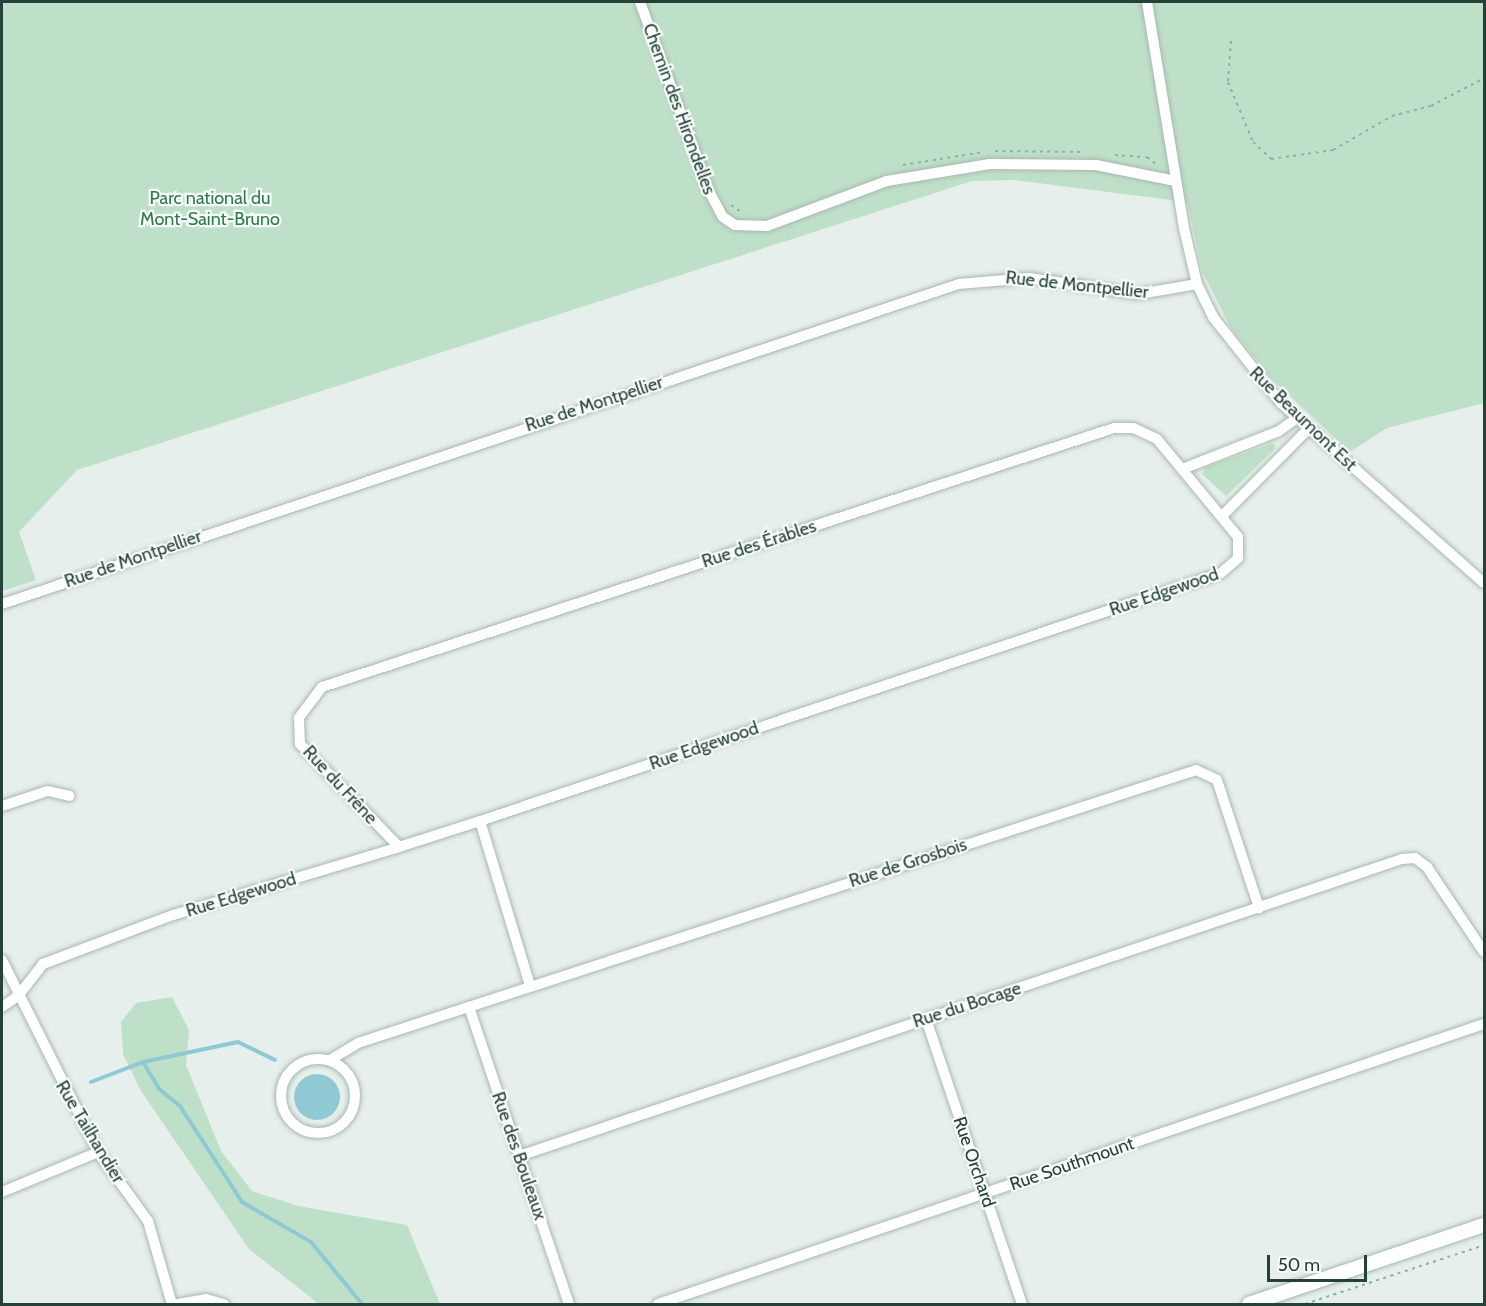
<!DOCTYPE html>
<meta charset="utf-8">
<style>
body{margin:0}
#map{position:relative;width:1486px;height:1306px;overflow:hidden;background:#e6efeb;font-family:Cabin,sans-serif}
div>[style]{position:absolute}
.green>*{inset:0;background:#bfe0c8}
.water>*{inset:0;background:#8ec9d4}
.round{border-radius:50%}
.stream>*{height:4px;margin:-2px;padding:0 2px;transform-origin:2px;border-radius:2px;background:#8ec9d4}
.path>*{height:2px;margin-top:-1px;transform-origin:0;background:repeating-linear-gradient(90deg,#86b3a5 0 3px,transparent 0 7.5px)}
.roads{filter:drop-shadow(0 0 2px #a8b8b2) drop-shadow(0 0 2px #a8b8b2)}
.minor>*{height:10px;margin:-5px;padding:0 5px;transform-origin:5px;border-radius:5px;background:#fff}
.minor>.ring{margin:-5px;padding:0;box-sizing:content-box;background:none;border:10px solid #fff;border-radius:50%}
.tertiary>*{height:14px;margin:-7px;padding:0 7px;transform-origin:7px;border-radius:7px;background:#fff}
span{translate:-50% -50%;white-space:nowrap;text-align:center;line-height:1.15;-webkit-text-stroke:4.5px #f7fbf9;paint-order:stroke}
.street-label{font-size:18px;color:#24423a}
.park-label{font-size:18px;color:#2d7a4b}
.frame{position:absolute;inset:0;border:3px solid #24423a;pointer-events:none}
.scale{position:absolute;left:1267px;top:1255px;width:100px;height:27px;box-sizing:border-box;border:3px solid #24423a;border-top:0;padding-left:8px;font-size:18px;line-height:21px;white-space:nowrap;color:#24423a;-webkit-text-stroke:4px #f7fbf9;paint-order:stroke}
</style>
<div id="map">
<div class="green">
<i style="clip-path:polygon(2px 2px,1484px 2px,1484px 403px,1387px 428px,1350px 452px,1272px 379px,1231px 328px,1203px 273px,1187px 202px,1015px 180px,972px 181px,77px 470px,19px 532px,36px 580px,2px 591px)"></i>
<i style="clip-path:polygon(1273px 443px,1276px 448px,1226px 496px,1202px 474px,1206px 467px)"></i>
<i style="clip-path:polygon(172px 997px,189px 1030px,186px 1065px,221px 1151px,252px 1191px,298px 1206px,407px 1225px,440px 1304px,319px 1304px,249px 1249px,141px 1091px,123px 1054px,121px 1022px,136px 1003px)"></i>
</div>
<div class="water">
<i class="round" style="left:294px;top:1074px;width:46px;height:46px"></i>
</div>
<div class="stream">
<i style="left:143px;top:1062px;width:97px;rotate:-11.9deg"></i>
<i style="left:238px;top:1042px;width:41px;rotate:25.9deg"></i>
<i style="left:91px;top:1082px;width:56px;rotate:-21deg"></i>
<i style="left:143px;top:1062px;width:31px;rotate:59deg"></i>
<i style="left:159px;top:1089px;width:27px;rotate:39deg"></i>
<i style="left:180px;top:1106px;width:114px;rotate:57.1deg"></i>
<i style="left:242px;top:1202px;width:80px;rotate:30.1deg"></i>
<i style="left:311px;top:1242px;width:80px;rotate:50.6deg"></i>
</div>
<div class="path">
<i style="left:1231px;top:41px;width:41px;rotate:94.2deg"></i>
<i style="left:1228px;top:82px;width:65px;rotate:67.4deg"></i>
<i style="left:1253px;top:142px;width:25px;rotate:43deg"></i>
<i style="left:1271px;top:159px;width:63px;rotate:-8.3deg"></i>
<i style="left:1333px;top:150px;width:68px;rotate:-30deg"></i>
<i style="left:1392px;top:116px;width:40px;rotate:-14.4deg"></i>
<i style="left:1431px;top:106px;width:60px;rotate:-27.8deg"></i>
<i style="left:995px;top:151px;width:90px;rotate:0.6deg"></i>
<i style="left:1115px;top:155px;width:32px;rotate:4deg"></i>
<i style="left:1147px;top:157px;width:13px;rotate:39deg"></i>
<i style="left:903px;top:165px;width:81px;rotate:-9.2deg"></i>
<i style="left:731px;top:205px;width:12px;rotate:35deg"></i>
<i style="left:1305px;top:1304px;width:188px;rotate:-18.2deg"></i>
</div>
<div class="roads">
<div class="minor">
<i style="left:640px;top:2px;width:203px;rotate:69.9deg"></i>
<i style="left:710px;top:193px;width:27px;rotate:62deg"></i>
<i style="left:723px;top:217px;width:14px;rotate:34deg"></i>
<i style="left:735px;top:225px;width:32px;rotate:2deg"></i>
<i style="left:767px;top:226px;width:128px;rotate:-20.6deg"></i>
<i style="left:887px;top:181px;width:104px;rotate:-9.4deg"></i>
<i style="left:990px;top:164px;width:106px;rotate:0.5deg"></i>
<i style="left:1096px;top:165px;width:81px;rotate:11.4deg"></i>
<i style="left:1147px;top:2px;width:229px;rotate:80.7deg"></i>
<i style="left:1184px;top:228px;width:57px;rotate:76.9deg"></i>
<i style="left:1197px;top:284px;width:37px;rotate:64deg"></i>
<i style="left:1213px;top:317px;width:110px;rotate:51.7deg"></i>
<i style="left:1281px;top:403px;width:271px;rotate:41.6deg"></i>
<i style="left:1185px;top:468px;width:101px;rotate:-21.5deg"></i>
<i style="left:1279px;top:431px;width:22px;rotate:-36deg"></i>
<i style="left:1224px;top:514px;width:120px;rotate:-45.3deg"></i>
<i style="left:2px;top:604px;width:1009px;rotate:-18.49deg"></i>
<i style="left:959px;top:284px;width:70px;rotate:-4.9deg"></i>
<i style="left:1029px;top:278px;width:111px;rotate:8.3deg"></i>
<i style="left:1139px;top:294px;width:59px;rotate:-9.8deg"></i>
<i style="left:2px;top:806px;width:48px;rotate:-18.1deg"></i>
<i style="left:48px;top:791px;width:22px;rotate:13deg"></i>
<i style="left:480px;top:821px;width:172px;rotate:73.1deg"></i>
<i style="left:2px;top:960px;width:215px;rotate:63.4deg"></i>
<i style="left:98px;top:1152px;width:85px;rotate:54.1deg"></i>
<i style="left:148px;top:1221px;width:86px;rotate:73.9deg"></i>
<i style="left:2px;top:1007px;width:19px;rotate:-35deg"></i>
<i style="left:18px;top:996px;width:41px;rotate:-52deg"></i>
<i style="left:43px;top:964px;width:139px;rotate:-20.7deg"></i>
<i style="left:173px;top:915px;width:236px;rotate:-16.7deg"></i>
<i style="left:399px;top:847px;width:85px;rotate:-17.8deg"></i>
<i style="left:480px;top:821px;width:781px;rotate:-18.5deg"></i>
<i style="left:1221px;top:573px;width:23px;rotate:-41deg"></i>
<i style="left:1238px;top:558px;width:21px;rotate:-90deg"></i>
<i style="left:1238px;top:537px;width:127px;rotate:-129.6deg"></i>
<i style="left:1157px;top:439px;width:26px;rotate:-155deg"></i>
<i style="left:1133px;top:428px;width:19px;rotate:180deg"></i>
<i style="left:1114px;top:428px;width:833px;rotate:161.89deg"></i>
<i style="left:322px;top:687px;width:39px;rotate:127deg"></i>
<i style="left:299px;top:718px;width:26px;rotate:88deg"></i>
<i style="left:300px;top:744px;width:143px;rotate:46.1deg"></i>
<i style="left:469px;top:1007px;width:313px;rotate:71.4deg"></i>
<i style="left:926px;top:1019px;width:301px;rotate:71.4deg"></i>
<i class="ring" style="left:281px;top:1059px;width:64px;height:64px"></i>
<i style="left:330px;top:1060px;width:33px;rotate:-31deg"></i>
<i style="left:358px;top:1043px;width:881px;rotate:-18.04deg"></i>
<i style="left:1196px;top:770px;width:23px;rotate:25deg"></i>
<i style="left:1217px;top:780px;width:135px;rotate:71.8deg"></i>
<i style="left:519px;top:1156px;width:932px;rotate:-18.59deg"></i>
<i style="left:1402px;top:859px;width:13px;rotate:-4deg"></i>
<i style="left:1415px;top:858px;width:15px;rotate:37deg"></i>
<i style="left:1427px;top:867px;width:102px;rotate:56.2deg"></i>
<i style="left:2px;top:1192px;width:104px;rotate:-22.6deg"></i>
<i style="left:178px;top:1304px;width:28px;rotate:-10deg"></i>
<i style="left:206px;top:1299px;width:19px;rotate:16deg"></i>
<i style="left:658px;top:1304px;width:872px;rotate:-18.73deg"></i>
</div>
<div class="tertiary">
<i style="left:1249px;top:1304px;width:248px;rotate:-18.6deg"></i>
</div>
</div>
<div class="street-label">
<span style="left:679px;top:109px;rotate:70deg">Chemin des Hirondelles</span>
<span style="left:1077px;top:285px;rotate:6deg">Rue de Montpellier</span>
<span style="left:594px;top:404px;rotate:-18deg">Rue de Montpellier</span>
<span style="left:1303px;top:419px;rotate:44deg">Rue Beaumont Est</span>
<span style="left:759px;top:544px;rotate:-18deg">Rue des Érables</span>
<span style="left:133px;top:559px;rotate:-19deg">Rue de Montpellier</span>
<span style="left:1164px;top:592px;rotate:-19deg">Rue Edgewood</span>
<span style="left:704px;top:746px;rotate:-19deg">Rue Edgewood</span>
<span style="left:340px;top:785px;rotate:47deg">Rue du Frêne</span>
<span style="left:908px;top:863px;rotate:-18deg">Rue de Grosbois</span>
<span style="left:241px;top:895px;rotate:-17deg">Rue Edgewood</span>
<span style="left:967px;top:1005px;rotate:-18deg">Rue du Bocage</span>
<span style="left:90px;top:1132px;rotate:59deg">Rue Tailhandier</span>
<span style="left:519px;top:1156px;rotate:71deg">Rue des Bouleaux</span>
<span style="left:974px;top:1162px;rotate:71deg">Rue Orchard</span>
<span style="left:1072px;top:1164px;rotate:-19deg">Rue Southmount</span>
</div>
<div class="park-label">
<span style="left:210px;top:209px">Parc national du<br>Mont-Saint-Bruno</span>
</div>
<div class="frame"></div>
<div class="scale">50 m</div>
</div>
